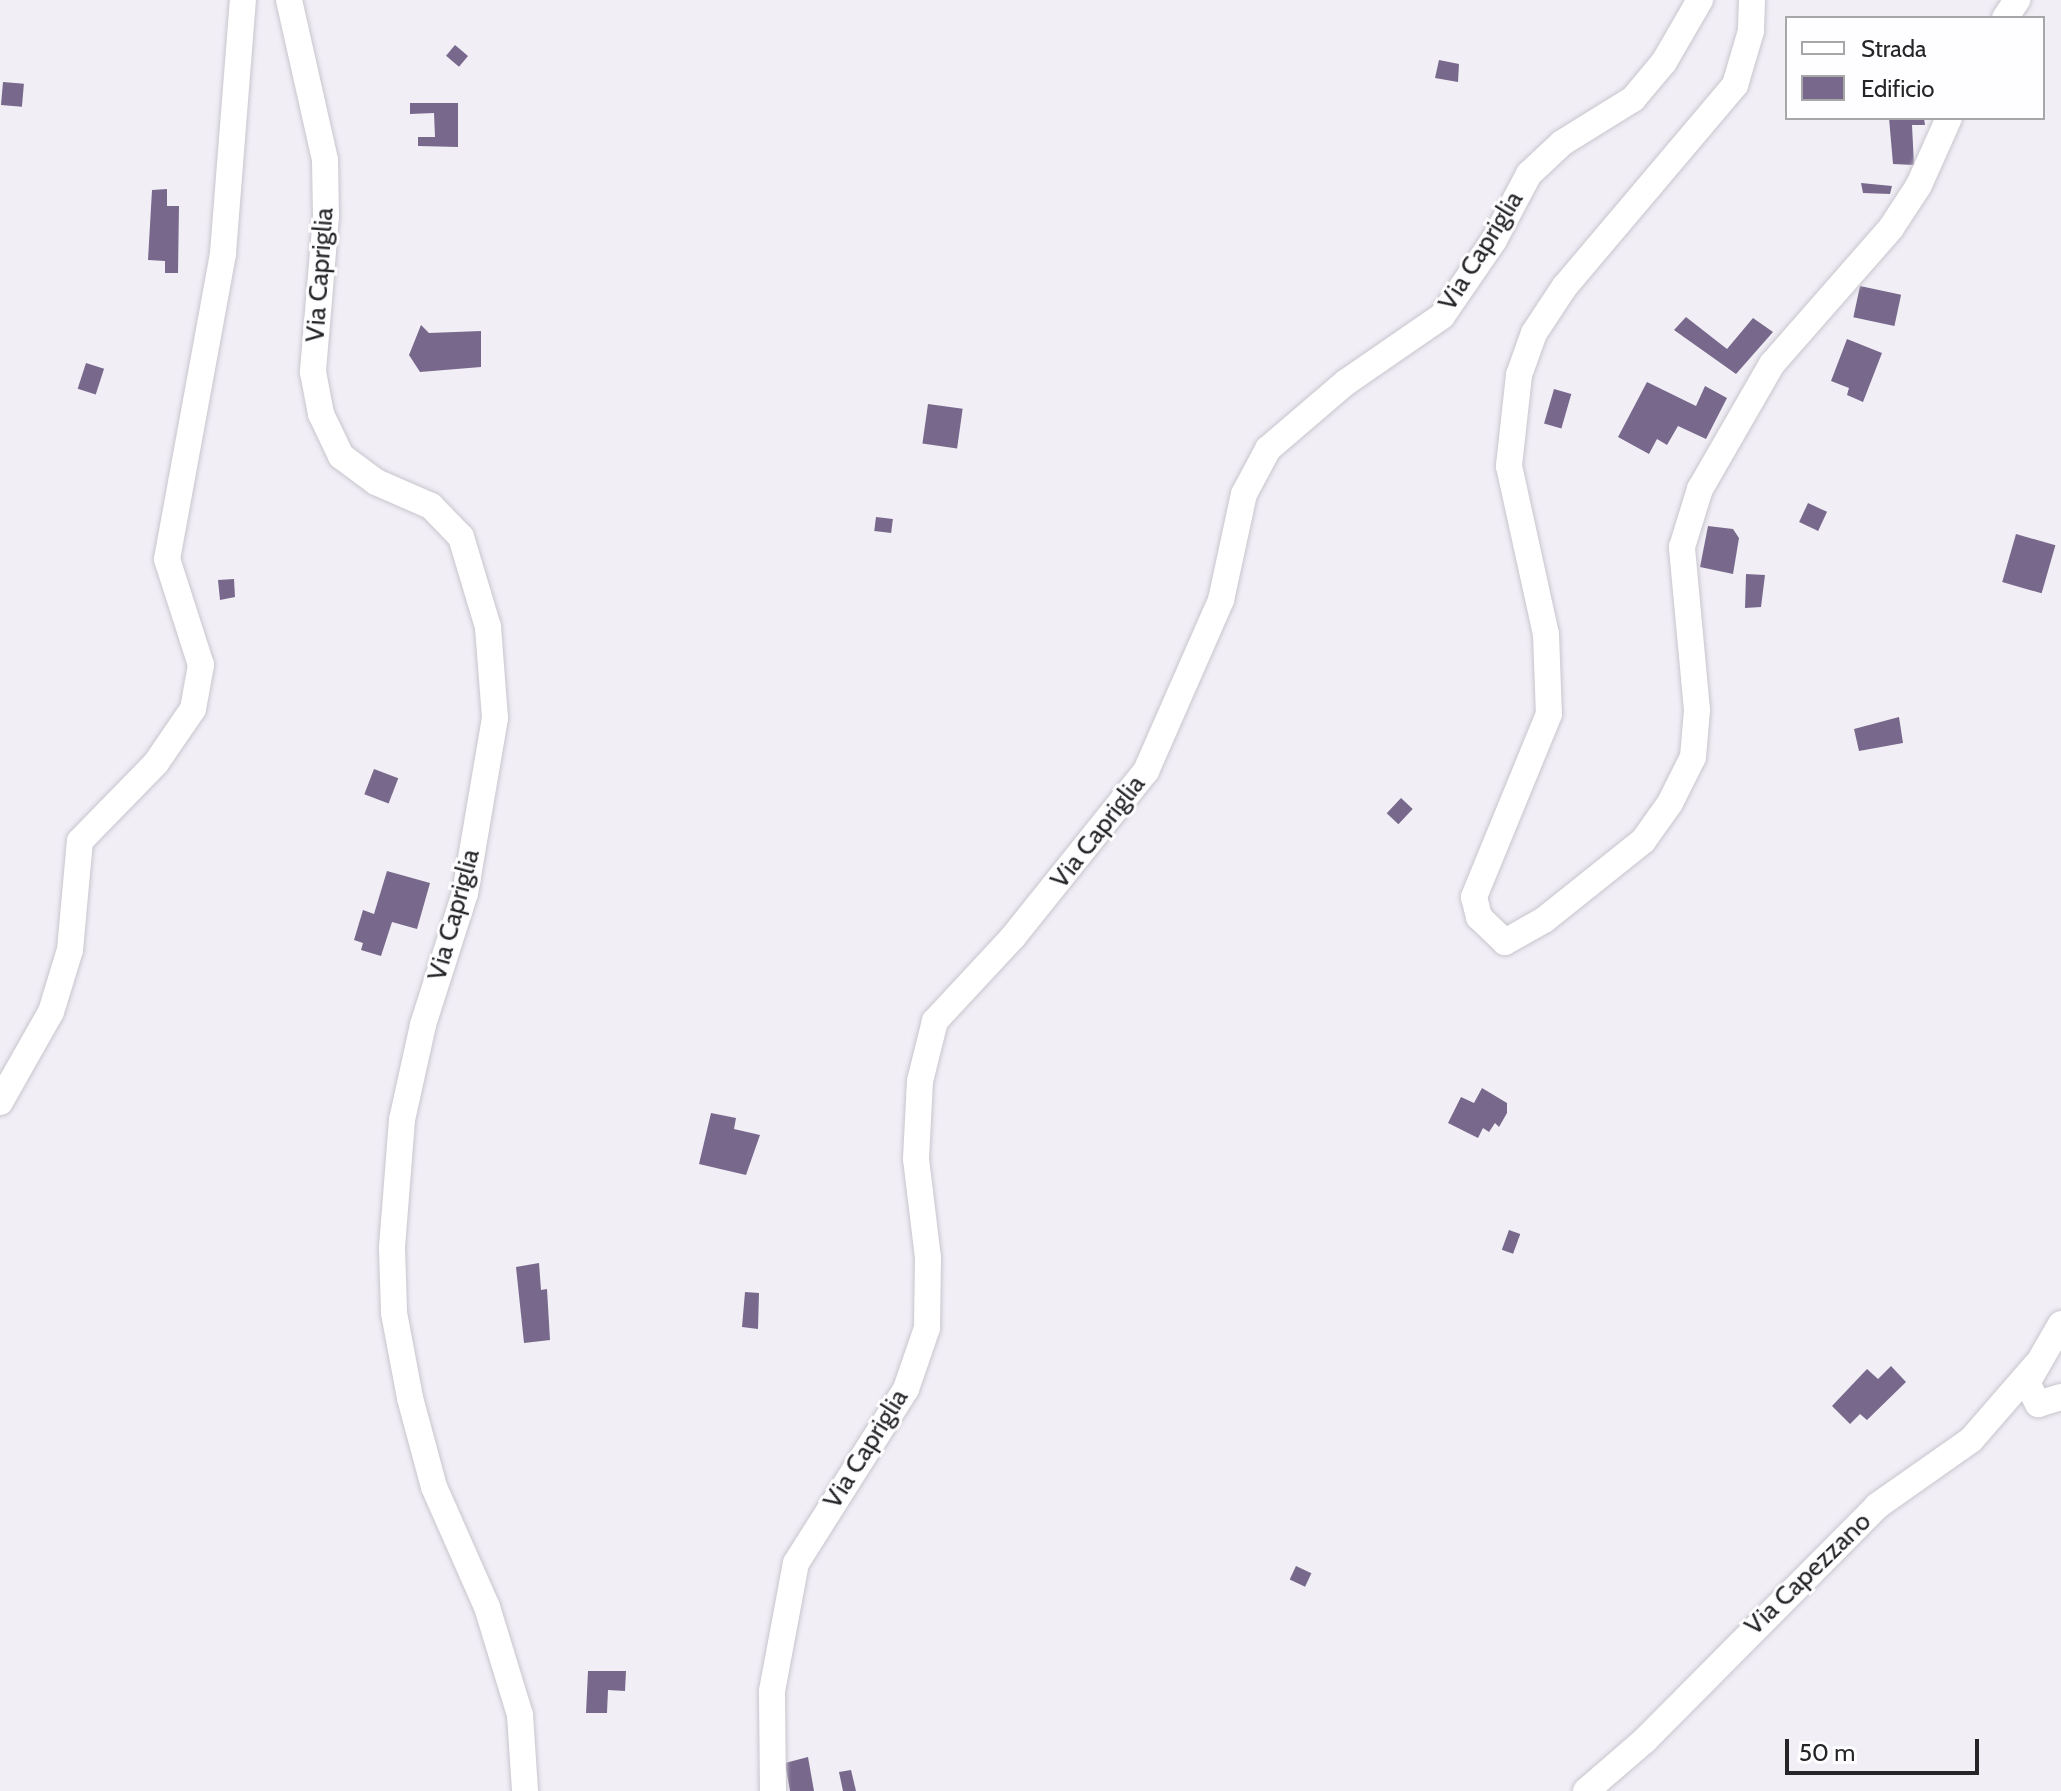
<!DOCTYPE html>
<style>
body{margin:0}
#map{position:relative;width:2061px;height:1791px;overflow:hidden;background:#f1eef6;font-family:Cabin,sans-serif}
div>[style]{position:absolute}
.building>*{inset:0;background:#78698c;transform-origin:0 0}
.roads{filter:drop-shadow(0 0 2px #c8c5cd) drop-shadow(0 0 2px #c8c5cd)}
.minor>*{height:26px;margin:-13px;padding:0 13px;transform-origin:13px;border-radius:13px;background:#fff}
span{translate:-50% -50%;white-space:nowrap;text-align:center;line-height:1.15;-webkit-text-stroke:6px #fefdff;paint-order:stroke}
.street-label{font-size:26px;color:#252427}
.legend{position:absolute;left:1785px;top:16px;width:260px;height:104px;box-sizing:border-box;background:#fefdff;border:2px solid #a7a6a9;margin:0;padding:10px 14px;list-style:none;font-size:24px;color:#252427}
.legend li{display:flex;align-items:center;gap:16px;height:40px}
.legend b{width:40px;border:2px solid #a7a6a9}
.scale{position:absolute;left:1785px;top:1739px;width:194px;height:36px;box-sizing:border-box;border:4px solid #252427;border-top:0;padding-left:10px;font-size:24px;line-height:28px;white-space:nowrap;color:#252427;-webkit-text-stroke:6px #fefdff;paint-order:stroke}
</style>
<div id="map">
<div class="building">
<i style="left:455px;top:45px;width:17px;height:14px;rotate:40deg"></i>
<i style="clip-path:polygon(1439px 60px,1459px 64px,1458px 82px,1435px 78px)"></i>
<i style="left:3px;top:82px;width:21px;height:23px;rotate:5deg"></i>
<i style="clip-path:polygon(410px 103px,458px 103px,458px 147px,418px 146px,418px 137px,435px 137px,434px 113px,410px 114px)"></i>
<i style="clip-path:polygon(1889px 118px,1924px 118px,1925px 125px,1912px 125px,1914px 165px,1893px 164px)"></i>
<i style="clip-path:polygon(1861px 183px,1892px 186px,1890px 194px,1863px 193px)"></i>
<i style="clip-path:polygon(167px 189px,167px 206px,179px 206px,178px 273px,165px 273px,165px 261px,148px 260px,152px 190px)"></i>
<i style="left:1860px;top:286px;width:42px;height:32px;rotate:12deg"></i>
<i style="clip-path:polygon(1686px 317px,1727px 349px,1753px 318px,1773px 332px,1736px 374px,1674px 330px)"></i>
<i style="clip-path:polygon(421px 325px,429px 333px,481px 331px,481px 367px,420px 372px,409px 355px)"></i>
<i style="clip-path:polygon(1847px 339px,1882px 353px,1863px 402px,1847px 395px,1849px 388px,1831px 381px)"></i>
<i style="left:86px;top:363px;width:19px;height:27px;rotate:18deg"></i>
<i style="clip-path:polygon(1647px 382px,1696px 406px,1705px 386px,1727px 398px,1706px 439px,1678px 426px,1667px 445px,1657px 439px,1649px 454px,1618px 437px)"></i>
<i style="left:1554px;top:389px;width:18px;height:36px;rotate:16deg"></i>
<i style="left:928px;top:404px;width:35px;height:40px;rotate:8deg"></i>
<i style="left:1808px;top:503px;width:21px;height:21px;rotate:25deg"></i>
<i style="left:876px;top:517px;width:17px;height:14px;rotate:7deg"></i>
<i style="clip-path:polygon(1708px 526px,1733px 529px,1739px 538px,1733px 574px,1700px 567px)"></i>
<i style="left:2016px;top:534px;width:41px;height:50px;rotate:16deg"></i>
<i style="clip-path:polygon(1746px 574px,1765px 575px,1761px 607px,1745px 608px)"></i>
<i style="clip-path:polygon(234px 579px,235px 597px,220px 600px,218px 580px)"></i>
<i style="clip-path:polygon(1899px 717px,1903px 743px,1859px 751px,1854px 729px)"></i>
<i style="left:374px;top:769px;width:26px;height:27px;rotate:21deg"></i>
<i style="left:1401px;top:798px;width:16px;height:21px;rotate:43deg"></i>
<i style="clip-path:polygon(387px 871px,430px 883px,417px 929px,392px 922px,381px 956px,361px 950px,363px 943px,354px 940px,363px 910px,374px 914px)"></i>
<i style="clip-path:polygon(1482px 1088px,1507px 1103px,1507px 1113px,1499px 1127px,1495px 1123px,1489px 1132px,1483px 1128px,1478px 1138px,1448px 1123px,1461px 1097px,1474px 1103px)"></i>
<i style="clip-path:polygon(711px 1113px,736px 1118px,734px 1129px,760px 1135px,746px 1175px,699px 1164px)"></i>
<i style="left:1509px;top:1230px;width:12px;height:21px;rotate:20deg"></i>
<i style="clip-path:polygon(539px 1263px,541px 1290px,547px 1289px,550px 1340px,524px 1343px,516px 1267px)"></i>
<i style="clip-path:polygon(745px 1292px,759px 1293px,758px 1329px,742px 1327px)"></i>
<i style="clip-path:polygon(1891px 1366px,1906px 1382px,1867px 1420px,1860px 1414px,1850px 1424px,1832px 1406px,1867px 1369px,1878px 1379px)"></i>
<i style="left:1296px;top:1566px;width:17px;height:15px;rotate:25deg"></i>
<i style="clip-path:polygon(588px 1671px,626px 1671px,625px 1691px,608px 1690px,607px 1713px,586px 1713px)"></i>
<i style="clip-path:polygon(808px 1757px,814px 1791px,790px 1791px,785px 1763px)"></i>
<i style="clip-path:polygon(851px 1770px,856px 1791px,843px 1791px,839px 1772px)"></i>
</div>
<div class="roads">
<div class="minor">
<i style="left:289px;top:0;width:164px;rotate:77.3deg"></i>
<i style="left:325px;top:160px;width:56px;rotate:89deg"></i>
<i style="left:326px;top:216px;width:157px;rotate:94.8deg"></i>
<i style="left:313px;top:372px;width:43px;rotate:79.2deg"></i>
<i style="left:321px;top:414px;width:47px;rotate:64.5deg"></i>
<i style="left:341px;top:456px;width:44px;rotate:36.6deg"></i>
<i style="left:376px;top:482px;width:60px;rotate:23.6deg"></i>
<i style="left:431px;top:506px;width:43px;rotate:45.9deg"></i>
<i style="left:461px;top:537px;width:94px;rotate:73.3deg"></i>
<i style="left:488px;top:627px;width:91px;rotate:85.6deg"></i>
<i style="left:495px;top:718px;width:178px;rotate:99.7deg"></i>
<i style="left:465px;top:893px;width:139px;rotate:107.7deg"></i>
<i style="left:423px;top:1025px;width:97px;rotate:102.5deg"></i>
<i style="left:402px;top:1120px;width:128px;rotate:94.5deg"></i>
<i style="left:392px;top:1248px;width:65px;rotate:88.2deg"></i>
<i style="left:394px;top:1313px;width:86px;rotate:79.3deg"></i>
<i style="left:410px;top:1398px;width:92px;rotate:74.9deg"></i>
<i style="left:434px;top:1487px;width:131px;rotate:66.2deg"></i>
<i style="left:487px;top:1607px;width:113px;rotate:73deg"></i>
<i style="left:520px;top:1715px;width:76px;rotate:86.2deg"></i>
<i style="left:1752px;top:0;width:31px;rotate:92deg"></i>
<i style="left:1751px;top:31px;width:56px;rotate:106.5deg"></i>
<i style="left:1735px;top:85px;width:263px;rotate:130.2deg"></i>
<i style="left:1565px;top:286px;width:56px;rotate:123.4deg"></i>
<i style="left:1534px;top:333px;width:45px;rotate:109.7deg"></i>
<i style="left:1519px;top:375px;width:92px;rotate:96.3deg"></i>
<i style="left:1509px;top:466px;width:172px;rotate:77.6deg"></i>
<i style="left:1546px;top:634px;width:80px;rotate:87.9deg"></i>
<i style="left:1549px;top:714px;width:198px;rotate:112.3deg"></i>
<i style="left:1474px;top:897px;width:21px;rotate:76deg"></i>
<i style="left:1479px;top:917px;width:36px;rotate:44deg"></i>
<i style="left:1505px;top:942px;width:45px;rotate:-29.4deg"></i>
<i style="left:1544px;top:920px;width:127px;rotate:-38.6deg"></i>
<i style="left:1643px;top:841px;width:47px;rotate:-54.6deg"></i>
<i style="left:1670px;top:803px;width:51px;rotate:-63.4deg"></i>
<i style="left:1693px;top:757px;width:47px;rotate:-85.1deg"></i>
<i style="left:1697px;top:710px;width:164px;rotate:-95.3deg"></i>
<i style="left:1682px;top:547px;width:61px;rotate:-72.8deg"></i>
<i style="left:1700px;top:489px;width:144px;rotate:-60.1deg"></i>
<i style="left:1772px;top:364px;width:181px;rotate:-48.8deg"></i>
<i style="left:1891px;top:228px;width:51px;rotate:-56.9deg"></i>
<i style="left:1919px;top:185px;width:73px;rotate:-65.9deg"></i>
<i style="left:2005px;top:18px;width:22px;rotate:-56deg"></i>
<i style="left:0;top:1102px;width:103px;rotate:-60.5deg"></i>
<i style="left:51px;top:1012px;width:65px;rotate:-73deg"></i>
<i style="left:70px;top:950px;width:109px;rotate:-84.8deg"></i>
<i style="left:80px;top:841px;width:109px;rotate:-45.7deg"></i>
<i style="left:156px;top:763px;width:65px;rotate:-55.6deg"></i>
<i style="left:193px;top:709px;width:45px;rotate:-79.7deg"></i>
<i style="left:201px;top:665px;width:111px;rotate:-107.8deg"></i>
<i style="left:167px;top:559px;width:311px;rotate:-79.6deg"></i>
<i style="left:223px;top:253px;width:254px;rotate:-85.5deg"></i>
<i style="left:2061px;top:1324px;width:68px;rotate:120deg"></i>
<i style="left:2027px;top:1383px;width:24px;rotate:62deg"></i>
<i style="left:2038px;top:1404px;width:24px;rotate:-17deg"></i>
<i style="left:773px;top:1791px;width:100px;rotate:-90.6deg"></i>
<i style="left:772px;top:1691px;width:130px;rotate:-79.4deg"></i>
<i style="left:796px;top:1563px;width:206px;rotate:-57.7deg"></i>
<i style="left:906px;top:1389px;width:65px;rotate:-71deg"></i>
<i style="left:927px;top:1328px;width:70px;rotate:-89.2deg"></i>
<i style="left:928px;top:1258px;width:100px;rotate:-96.9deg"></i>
<i style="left:916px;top:1159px;width:78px;rotate:-87.1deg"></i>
<i style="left:920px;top:1081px;width:62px;rotate:-76deg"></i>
<i style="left:935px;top:1021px;width:115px;rotate:-47.1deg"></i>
<i style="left:1013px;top:937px;width:213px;rotate:-51.3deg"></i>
<i style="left:1146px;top:771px;width:187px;rotate:-66.3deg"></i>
<i style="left:1221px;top:600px;width:108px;rotate:-77.8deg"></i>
<i style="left:1244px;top:494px;width:51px;rotate:-61.9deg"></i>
<i style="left:1268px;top:449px;width:101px;rotate:-40.6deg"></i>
<i style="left:1345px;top:383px;width:118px;rotate:-34.6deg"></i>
<i style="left:1442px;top:316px;width:92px;rotate:-55.6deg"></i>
<i style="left:1494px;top:240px;width:75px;rotate:-62.1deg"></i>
<i style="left:1529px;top:174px;width:45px;rotate:-43.2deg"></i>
<i style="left:1562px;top:143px;width:84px;rotate:-31.8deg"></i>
<i style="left:1633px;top:99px;width:48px;rotate:-50deg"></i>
<i style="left:1664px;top:62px;width:72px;rotate:-59.9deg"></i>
<i style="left:1586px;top:1791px;width:78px;rotate:-40.8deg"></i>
<i style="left:1645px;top:1740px;width:330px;rotate:-45.2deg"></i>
<i style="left:1877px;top:1506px;width:115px;rotate:-35.1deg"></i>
<i style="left:1971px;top:1440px;width:99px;rotate:-49.1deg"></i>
</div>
</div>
<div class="street-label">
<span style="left:1481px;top:251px;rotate:-58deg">Via Capriglia</span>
<span style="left:320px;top:275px;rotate:-86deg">Via Capriglia</span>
<span style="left:1098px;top:832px;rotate:-52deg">Via Capriglia</span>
<span style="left:454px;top:915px;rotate:-75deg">Via Capriglia</span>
<span style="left:866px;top:1449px;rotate:-58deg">Via Capriglia</span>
<span style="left:1808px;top:1574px;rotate:-44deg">Via Capezzano</span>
</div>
<ul class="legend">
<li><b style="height:10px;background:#fff"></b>Strada</li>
<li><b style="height:22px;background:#78698c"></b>Edificio</li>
</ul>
<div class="scale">50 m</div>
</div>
